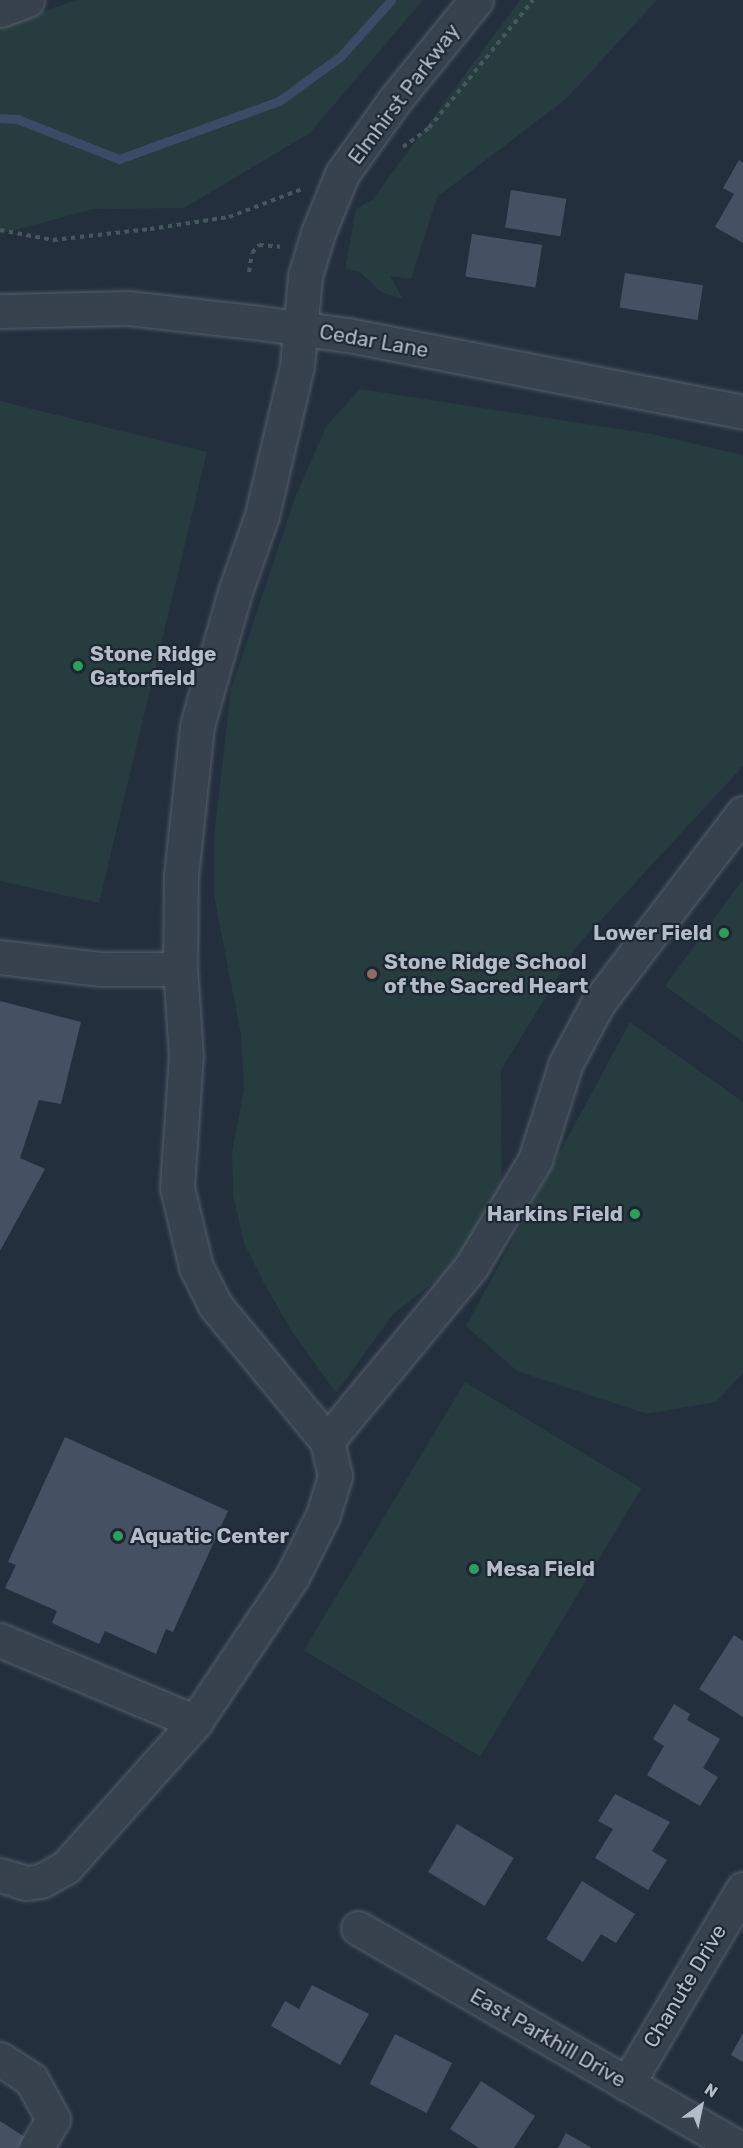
<!DOCTYPE html>
<style>
body{margin:0}
#map{position:relative;width:743px;height:2148px;overflow:hidden;background:#242f3e;font-family:Rubik,sans-serif}
div>[style]{position:absolute}
.green>*{inset:0;background:#263c3f;transform-origin:0 0}
.stream>*{height:9px;margin:-4.5px;padding:0 4.5px;transform-origin:4.5px;border-radius:4.5px;background:#394c67}
.building>*{inset:0;background:#455162;transform-origin:0 0}
.path>*{height:4px;margin-top:-2px;transform-origin:0;background:repeating-linear-gradient(90deg,#44595c 0 4.5px,transparent 0 9px)}
.roads{filter:drop-shadow(0 0 2px #565f6c) drop-shadow(0 0 2px #565f6c)}
.minor>*{height:33px;margin:-16.5px;padding:0 16.5px;transform-origin:16.5px;border-radius:16.5px;background:#38414e}
.dots>*{width:16px;height:16px;translate:-50% -50%;box-sizing:border-box;border:3px solid #1d2633;border-radius:50%}
span{translate:-50% -50%;white-space:nowrap;text-align:center;line-height:1.15;-webkit-text-stroke:4.5px #1d2633;paint-order:stroke}
.street-label{font-size:21px;color:#b4bcc9}
.poi-label{font-size:21px;color:#b4bcc9;font-weight:700}
.left{translate:0 -50%;text-align:left}
.right{translate:-100% -50%;text-align:right}
.north{position:absolute;left:671px;top:2076px;width:60px;height:60px;-webkit-text-stroke:4px #1d2633;paint-order:stroke;rotate:33deg;font-size:16px;font-weight:700;line-height:24px;text-align:center;color:#b4bcc9}
.north::after{content:'';display:block;margin:auto;width:21px;height:27px;background:#b4bcc9;clip-path:polygon(50% 0,100% 100%,50% 72%,0 100%)}
</style>
<div id="map">
<div class="green">
<i style="clip-path:polygon(76px 0,423px 0,310px 133px,184px 208px,93px 209px,0 234px,0 27px)"></i>
<i style="clip-path:polygon(520px 0,657px 0,566px 99px,437px 197px,411px 279px,390px 276px,403px 299px,381px 292px,360px 272px,345px 269px,356px 209px,372px 200px)"></i>
<i style="clip-path:polygon(360px 389px,651px 434px,743px 455px,743px 766px,577px 946px,501px 1070px,502px 1192px,451px 1269px,393px 1314px,336px 1393px,293px 1333px,264px 1283px,244px 1243px,233px 1196px,232px 1152px,244px 1090px,241px 1035px,214px 895px,214px 837px,231px 689px,296px 495px,327px 425px)"></i>
<i style="clip-path:polygon(0 401px,207px 452px,99px 903px,0 881px)"></i>
<i style="clip-path:polygon(743px 879px,743px 1042px,665px 986px)"></i>
<i style="clip-path:polygon(630px 1022px,743px 1102px,743px 1373px,716px 1402px,647px 1414px,517px 1371px,466px 1326px)"></i>
<i style="left:465px;top:1382px;width:206px;height:313px;rotate:31deg"></i>
</div>
<div class="stream">
<i style="left:0;top:118px;width:17px;rotate:3deg"></i>
<i style="left:17px;top:119px;width:110px;rotate:21.4deg"></i>
<i style="left:119px;top:159px;width:170px;rotate:-19.9deg"></i>
<i style="left:279px;top:101px;width:77px;rotate:-36deg"></i>
<i style="left:341px;top:56px;width:75px;rotate:-48.2deg"></i>
</div>
<div class="building">
<i style="clip-path:polygon(739px 160px,743px 163px,743px 243px,715px 227px,734px 194px,723px 188px)"></i>
<i style="left:511px;top:190px;width:56px;height:38px;rotate:9deg"></i>
<i style="left:472px;top:234px;width:71px;height:43px;rotate:9deg"></i>
<i style="left:625px;top:273px;width:79px;height:35px;rotate:9deg"></i>
<i style="clip-path:polygon(0 1001px,81px 1022px,61px 1104px,39px 1100px,20px 1158px,45px 1169px,0 1251px)"></i>
<i style="clip-path:polygon(65px 1437px,228px 1511px,173px 1632px,166px 1629px,156px 1654px,105px 1631px,99px 1644px,52px 1623px,57px 1611px,5px 1588px,16px 1565px,8px 1562px)"></i>
<i style="clip-path:polygon(734px 1635px,743px 1641px,743px 1717px,699px 1689px)"></i>
<i style="clip-path:polygon(674px 1704px,690px 1714px,687px 1720px,720px 1739px,703px 1768px,718px 1777px,700px 1806px,647px 1775px,664px 1746px,653px 1739px)"></i>
<i style="clip-path:polygon(615px 1794px,670px 1822px,652px 1851px,667px 1860px,648px 1890px,595px 1858px,613px 1829px,598px 1821px)"></i>
<i style="left:457px;top:1824px;width:66px;height:56px;rotate:31deg"></i>
<i style="clip-path:polygon(582px 1881px,635px 1914px,616px 1943px,601px 1934px,583px 1962px,546px 1939px)"></i>
<i style="clip-path:polygon(312px 1985px,369px 2014px,340px 2065px,271px 2026px,285px 2001px,299px 2009px)"></i>
<i style="clip-path:polygon(743px 2033px,743px 2062px,731px 2055px)"></i>
<i style="left:395px;top:2034px;width:64px;height:56px;rotate:27deg"></i>
<i style="clip-path:polygon(481px 2081px,535px 2116px,514px 2148px,479px 2148px,450px 2129px)"></i>
<i style="clip-path:polygon(0 2121px,25px 2137px,18px 2148px,0 2148px)"></i>
<i style="clip-path:polygon(566px 2133px,592px 2148px,558px 2148px)"></i>
</div>
<div class="path">
<i style="left:403px;top:147px;width:32px;rotate:-36deg"></i>
<i style="left:429px;top:128px;width:165px;rotate:-50.9deg"></i>
<i style="left:0;top:230px;width:54px;rotate:10.7deg"></i>
<i style="left:53px;top:240px;width:98px;rotate:-6.5deg"></i>
<i style="left:150px;top:229px;width:80px;rotate:-8.6deg"></i>
<i style="left:229px;top:217px;width:78px;rotate:-21deg"></i>
<i style="left:249px;top:272px;width:19px;rotate:-81deg"></i>
<i style="left:252px;top:253px;width:11px;rotate:-49deg"></i>
<i style="left:259px;top:245px;width:21px;rotate:5deg"></i>
</div>
<div class="roads">
<div class="minor">
<i style="left:0;top:10px;width:29px;rotate:-20deg"></i>
<i style="left:0;top:311px;width:128px;rotate:-1.3deg"></i>
<i style="left:128px;top:308px;width:126px;rotate:6.4deg"></i>
<i style="left:253px;top:322px;width:96px;rotate:7.8deg"></i>
<i style="left:348px;top:335px;width:402px;rotate:11deg"></i>
<i style="left:0;top:957px;width:102px;rotate:6.8deg"></i>
<i style="left:101px;top:969px;width:79px"></i>
<i style="left:180px;top:969px;width:93px;rotate:-89.4deg"></i>
<i style="left:181px;top:876px;width:151px;rotate:-83.9deg"></i>
<i style="left:197px;top:726px;width:139px;rotate:-74.2deg"></i>
<i style="left:235px;top:592px;width:82px;rotate:-70.7deg"></i>
<i style="left:262px;top:515px;width:153px;rotate:-76.8deg"></i>
<i style="left:297px;top:366px;width:90px;rotate:-84.9deg"></i>
<i style="left:305px;top:276px;width:45px;rotate:-73.2deg"></i>
<i style="left:318px;top:233px;width:64px;rotate:-67.9deg"></i>
<i style="left:342px;top:174px;width:90px;rotate:-54.5deg"></i>
<i style="left:394px;top:101px;width:130px;rotate:-50.9deg"></i>
<i style="left:327px;top:1441px;width:226px;rotate:-50.4deg"></i>
<i style="left:471px;top:1267px;width:125px;rotate:-59.1deg"></i>
<i style="left:535px;top:1160px;width:102px;rotate:-72.3deg"></i>
<i style="left:566px;top:1063px;width:68px;rotate:-61.9deg"></i>
<i style="left:598px;top:1003px;width:239px;rotate:-52.7deg"></i>
<i style="left:0;top:1640px;width:212px;rotate:22.8deg"></i>
<i style="left:0;top:1875px;width:27px;rotate:17deg"></i>
<i style="left:26px;top:1883px;width:15px;rotate:-8deg"></i>
<i style="left:41px;top:1881px;width:29px;rotate:-29deg"></i>
<i style="left:66px;top:1867px;width:194px;rotate:-48.3deg"></i>
<i style="left:195px;top:1722px;width:174px;rotate:-56.2deg"></i>
<i style="left:292px;top:1577px;width:69px;rotate:-63.4deg"></i>
<i style="left:323px;top:1515px;width:41px;rotate:-72.9deg"></i>
<i style="left:335px;top:1476px;width:36px;rotate:-103deg"></i>
<i style="left:327px;top:1441px;width:176px;rotate:-129.5deg"></i>
<i style="left:215px;top:1305px;width:42px;rotate:-116.6deg"></i>
<i style="left:196px;top:1267px;width:82px;rotate:-103.4deg"></i>
<i style="left:177px;top:1187px;width:131px;rotate:-86.1deg"></i>
<i style="left:186px;top:1056px;width:87px;rotate:-93.9deg"></i>
<i style="left:358px;top:1928px;width:440px;rotate:30deg"></i>
<i style="left:0;top:2059px;width:37px;rotate:33deg"></i>
<i style="left:31px;top:2079px;width:46px;rotate:61.2deg"></i>
<i style="left:53px;top:2119px;width:34px;rotate:120deg"></i>
<i style="left:627px;top:2084px;width:227px;rotate:-59.3deg"></i>
</div>
</div>
<div class="dots">
<i style="left:78px;top:666px;background:#2e9e5b"></i>
<i style="left:724px;top:933px;background:#2e9e5b"></i>
<i style="left:372px;top:974px;background:#8d6e63"></i>
<i style="left:635px;top:1214px;background:#2e9e5b"></i>
<i style="left:118px;top:1536px;background:#2e9e5b"></i>
<i style="left:474px;top:1569px;background:#2e9e5b"></i>
</div>
<div class="street-label">
<span style="left:404px;top:94px;rotate:-53deg">Elmhirst Parkway</span>
<span style="left:374px;top:341px;rotate:10deg">Cedar Lane</span>
<span style="left:685px;top:1986px;rotate:-59deg">Chanute Drive</span>
<span style="left:548px;top:2038px;rotate:30deg">East Parkhill Drive</span>
</div>
<div class="poi-label">
<span class="left" style="left:90px;top:666px">Stone Ridge<br>Gatorfield</span>
<span class="right" style="left:712px;top:933px">Lower Field</span>
<span class="left" style="left:384px;top:974px">Stone Ridge School<br>of the Sacred Heart</span>
<span class="right" style="left:623px;top:1214px">Harkins Field</span>
<span class="left" style="left:130px;top:1536px">Aquatic Center</span>
<span class="left" style="left:486px;top:1569px">Mesa Field</span>
</div>
<div class="north">N</div>
</div>
